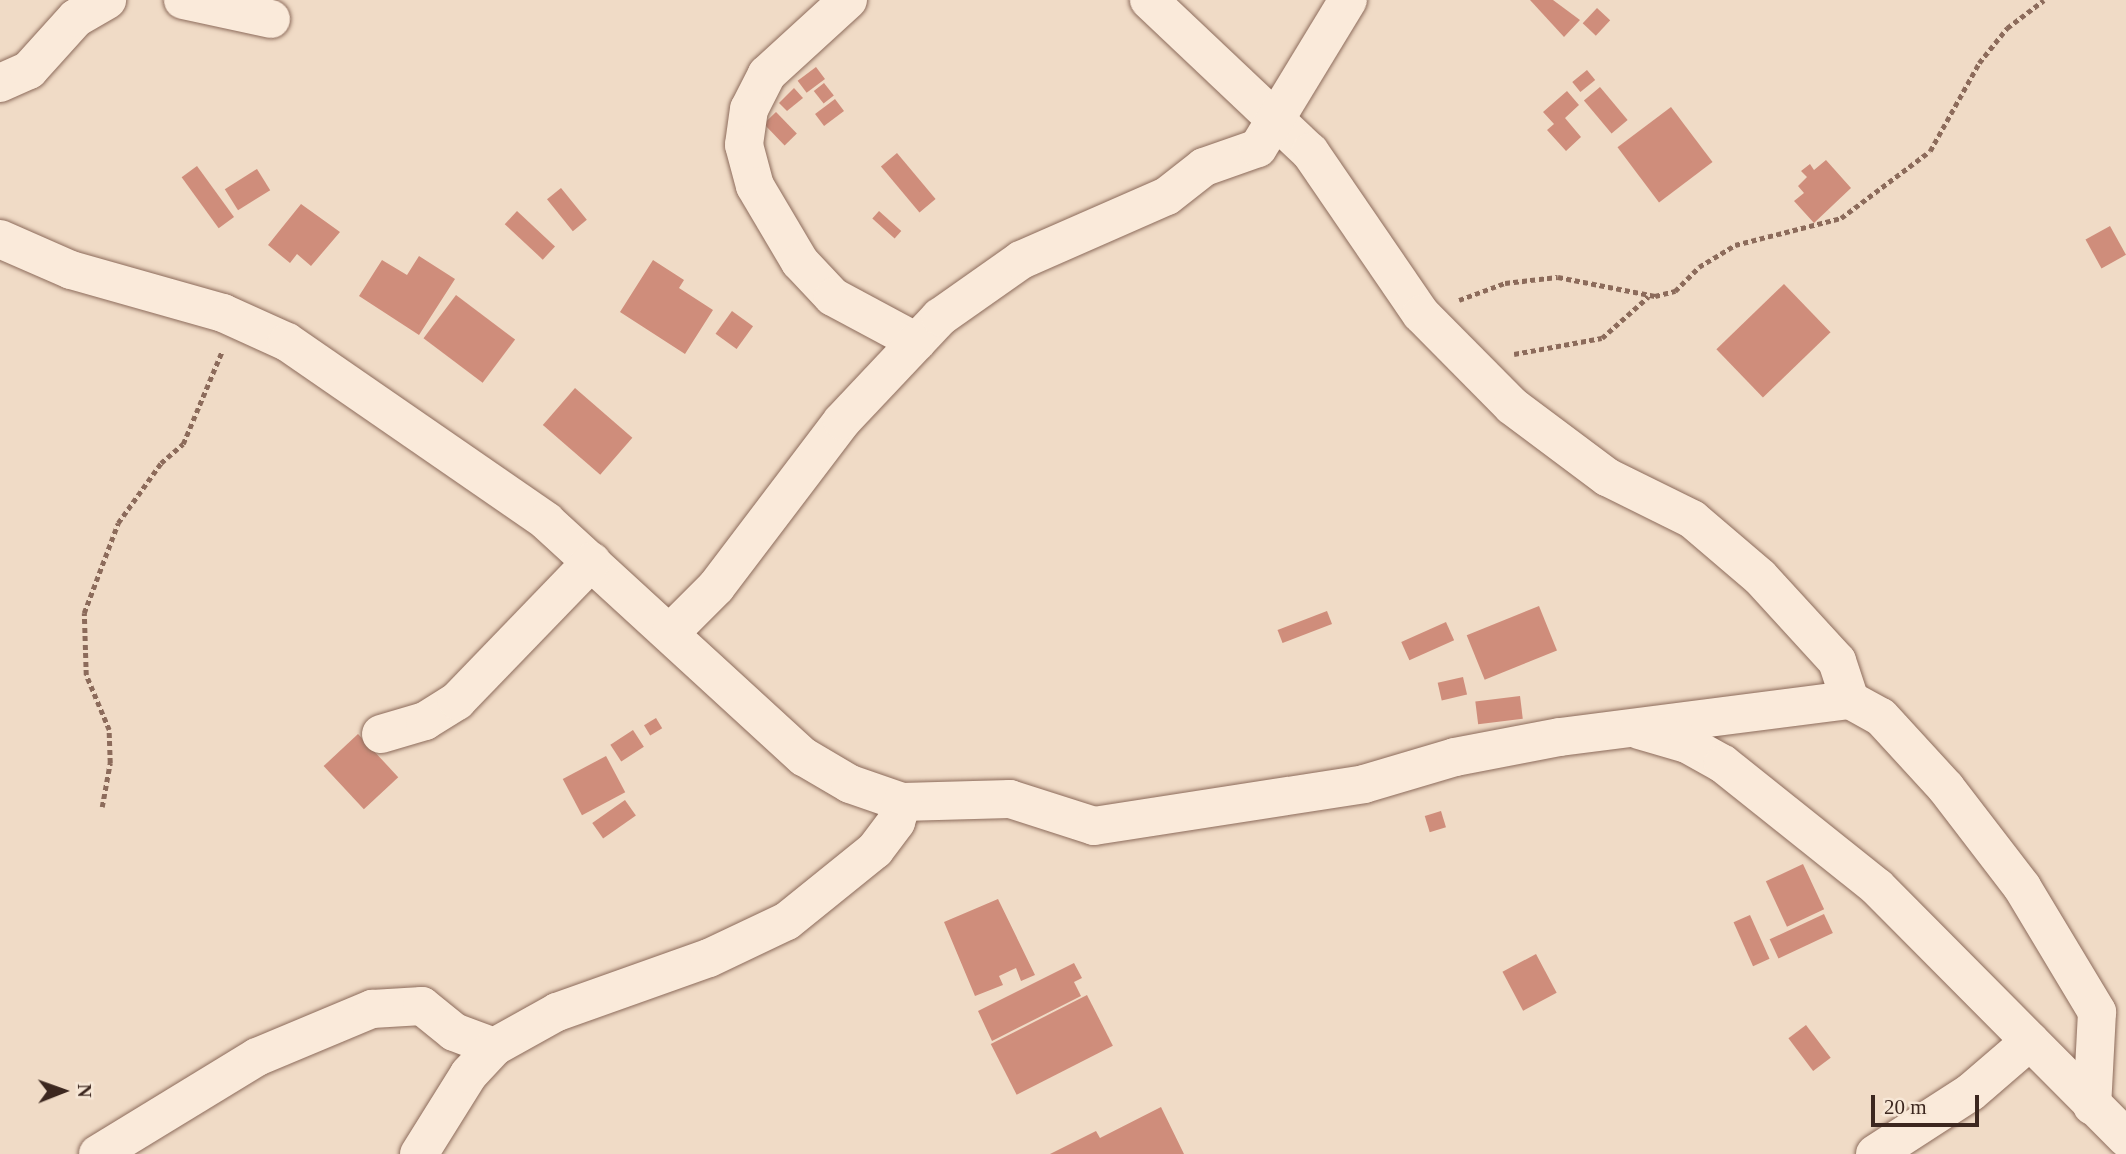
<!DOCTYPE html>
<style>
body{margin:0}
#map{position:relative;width:2126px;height:1154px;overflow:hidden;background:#f0dbc6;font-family:"Times New Roman",serif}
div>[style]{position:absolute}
.building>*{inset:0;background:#cf8d7b;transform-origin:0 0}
.path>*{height:4.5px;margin-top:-2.25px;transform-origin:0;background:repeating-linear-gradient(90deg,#8c6b5b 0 5px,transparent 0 8.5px)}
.roads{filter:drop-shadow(0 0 2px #8c6b5b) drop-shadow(0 0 2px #8c6b5b)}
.street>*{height:38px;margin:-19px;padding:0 19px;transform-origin:19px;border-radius:19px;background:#faeada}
span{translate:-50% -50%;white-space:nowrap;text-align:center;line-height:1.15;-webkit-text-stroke:5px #f7e7d6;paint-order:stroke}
.north{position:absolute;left:28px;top:1056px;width:70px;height:70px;-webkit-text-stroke:5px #f7e7d6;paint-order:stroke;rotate:89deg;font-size:19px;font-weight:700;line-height:28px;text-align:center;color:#3c271f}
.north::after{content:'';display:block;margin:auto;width:24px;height:32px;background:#3c271f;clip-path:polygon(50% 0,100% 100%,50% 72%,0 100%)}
.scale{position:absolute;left:1871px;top:1095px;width:108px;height:32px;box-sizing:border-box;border:4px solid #3c271f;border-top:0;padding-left:9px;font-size:21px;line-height:24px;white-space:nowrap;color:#3c271f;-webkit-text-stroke:5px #f7e7d6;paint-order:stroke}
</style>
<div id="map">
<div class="building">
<i style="clip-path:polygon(1530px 0,1553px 0,1580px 20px,1564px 37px)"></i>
<i style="left:1597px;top:8px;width:18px;height:21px;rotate:43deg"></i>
<i style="left:816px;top:67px;width:15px;height:23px;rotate:53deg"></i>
<i style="left:1587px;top:70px;width:13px;height:19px;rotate:51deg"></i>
<i style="left:824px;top:83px;width:16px;height:13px;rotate:52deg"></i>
<i style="left:1600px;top:87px;width:43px;height:21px;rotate:50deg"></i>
<i style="clip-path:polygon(794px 88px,803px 98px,787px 111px,779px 103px)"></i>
<i style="clip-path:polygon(1567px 91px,1579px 105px,1565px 118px,1581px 137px,1566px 151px,1547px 130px,1554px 124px,1543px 112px)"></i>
<i style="left:835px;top:99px;width:15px;height:25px;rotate:53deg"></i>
<i style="left:1671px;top:107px;width:69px;height:67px;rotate:53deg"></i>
<i style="left:776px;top:112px;width:30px;height:17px;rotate:46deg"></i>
<i style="left:897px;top:153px;width:60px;height:21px;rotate:50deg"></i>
<i style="clip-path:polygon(1826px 160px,1851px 188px,1814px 223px,1794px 201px,1804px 193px,1798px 186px,1807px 177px,1801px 171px,1810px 164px,1814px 170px)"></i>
<i style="left:197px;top:166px;width:63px;height:19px;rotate:54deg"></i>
<i style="left:257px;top:169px;width:25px;height:38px;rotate:58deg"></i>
<i style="left:561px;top:188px;width:41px;height:18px;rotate:51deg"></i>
<i style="clip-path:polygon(301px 204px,340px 232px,311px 266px,297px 254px,290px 263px,268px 245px)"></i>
<i style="left:517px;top:211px;width:52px;height:18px;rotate:43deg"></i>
<i style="left:879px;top:211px;width:30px;height:10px;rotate:42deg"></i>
<i style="left:2110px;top:226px;width:33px;height:28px;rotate:61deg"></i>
<i style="clip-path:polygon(419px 256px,455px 279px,419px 335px,359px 296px,382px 260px,407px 275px)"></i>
<i style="clip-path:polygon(653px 260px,684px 280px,679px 288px,713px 310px,685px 354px,620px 312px)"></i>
<i style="left:1784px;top:284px;width:67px;height:94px;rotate:46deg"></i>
<i style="left:456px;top:295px;width:74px;height:54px;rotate:37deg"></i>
<i style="left:732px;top:311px;width:26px;height:28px;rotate:36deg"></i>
<i style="left:575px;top:388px;width:76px;height:49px;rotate:41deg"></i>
<i style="left:1539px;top:606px;width:48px;height:78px;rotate:68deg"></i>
<i style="left:1327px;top:611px;width:14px;height:53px;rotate:69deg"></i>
<i style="left:1446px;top:622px;width:20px;height:49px;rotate:66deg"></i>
<i style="left:1463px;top:677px;width:18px;height:26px;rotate:77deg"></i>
<i style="left:1520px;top:696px;width:23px;height:45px;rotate:83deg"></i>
<i style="left:656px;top:718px;width:12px;height:14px;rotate:59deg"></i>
<i style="left:633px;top:730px;width:20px;height:27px;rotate:57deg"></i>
<i style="left:358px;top:734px;width:59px;height:47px;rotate:47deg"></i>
<i style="left:606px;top:756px;width:41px;height:49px;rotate:62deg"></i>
<i style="left:625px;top:800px;width:19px;height:40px;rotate:55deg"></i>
<i style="left:1441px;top:811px;width:17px;height:17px;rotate:73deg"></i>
<i style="left:1803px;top:864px;width:50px;height:41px;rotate:65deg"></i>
<i style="clip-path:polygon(998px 899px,1035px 975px,1021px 981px,1016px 968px,999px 976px,1003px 985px,975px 996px,944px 922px)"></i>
<i style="left:1824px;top:914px;width:21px;height:60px;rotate:65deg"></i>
<i style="left:1750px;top:915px;width:48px;height:18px;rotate:66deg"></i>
<i style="left:1536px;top:954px;width:44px;height:38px;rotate:62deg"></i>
<i style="clip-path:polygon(1074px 963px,1082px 978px,1074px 982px,1081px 996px,992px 1041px,978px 1011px)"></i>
<i style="left:1087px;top:995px;width:57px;height:108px;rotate:63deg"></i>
<i style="left:1806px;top:1025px;width:41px;height:22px;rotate:53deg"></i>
<i style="clip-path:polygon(1161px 1107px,1184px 1154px,1050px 1154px,1096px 1131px,1100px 1138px)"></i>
</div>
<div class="path">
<i style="left:1459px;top:300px;width:49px;rotate:-20.3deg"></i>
<i style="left:1505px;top:283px;width:53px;rotate:-6.5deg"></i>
<i style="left:1558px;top:277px;width:99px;rotate:11.1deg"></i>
<i style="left:1655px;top:296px;width:21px;rotate:-14deg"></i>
<i style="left:1675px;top:291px;width:34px;rotate:-45deg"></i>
<i style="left:1699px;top:267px;width:42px;rotate:-31.4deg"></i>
<i style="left:1735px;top:245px;width:109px;rotate:-14.3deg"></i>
<i style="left:1841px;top:218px;width:111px;rotate:-37deg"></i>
<i style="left:1930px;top:151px;width:101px;rotate:-60.9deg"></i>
<i style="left:1979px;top:63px;width:45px;rotate:-51.3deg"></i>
<i style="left:2007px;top:28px;width:46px;rotate:-37.1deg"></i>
<i style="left:1514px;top:354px;width:89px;rotate:-10.3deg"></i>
<i style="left:1602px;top:338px;width:62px;rotate:-41.7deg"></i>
<i style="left:102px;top:807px;width:45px;rotate:-79.7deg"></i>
<i style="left:110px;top:763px;width:33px;rotate:-92deg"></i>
<i style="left:109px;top:730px;width:60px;rotate:-112.7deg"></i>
<i style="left:86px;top:675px;width:62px;rotate:-91.8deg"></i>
<i style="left:84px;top:613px;width:96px;rotate:-69.3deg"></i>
<i style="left:118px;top:523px;width:74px;rotate:-54.4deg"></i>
<i style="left:161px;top:463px;width:29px;rotate:-41deg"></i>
<i style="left:183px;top:444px;width:101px;rotate:-67.2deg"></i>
</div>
<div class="roads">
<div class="street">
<i style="left:183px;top:0;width:90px;rotate:12.2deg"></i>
<i style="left:848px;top:0;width:110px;rotate:137.6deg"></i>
<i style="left:767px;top:74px;width:39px;rotate:117deg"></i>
<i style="left:749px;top:109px;width:36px;rotate:98deg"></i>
<i style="left:744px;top:145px;width:42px;rotate:75deg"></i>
<i style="left:755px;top:186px;width:88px;rotate:59.4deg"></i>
<i style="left:800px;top:262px;width:48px;rotate:46.7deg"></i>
<i style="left:833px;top:297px;width:95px;rotate:28.2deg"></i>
<i style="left:1149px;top:0;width:221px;rotate:43.4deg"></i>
<i style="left:1310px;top:152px;width:196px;rotate:55.6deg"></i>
<i style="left:1421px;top:314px;width:129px;rotate:45.3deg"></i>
<i style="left:1512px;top:406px;width:119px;rotate:36.8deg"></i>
<i style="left:1607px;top:477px;width:95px;rotate:26.3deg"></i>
<i style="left:1692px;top:519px;width:89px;rotate:40.5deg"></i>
<i style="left:1760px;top:577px;width:114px;rotate:47.5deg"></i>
<i style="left:1837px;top:661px;width:41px;rotate:71.6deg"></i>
<i style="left:1850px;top:700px;width:35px;rotate:29deg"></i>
<i style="left:1881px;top:717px;width:96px;rotate:47.5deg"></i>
<i style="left:1946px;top:788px;width:125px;rotate:52.5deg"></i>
<i style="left:2022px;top:887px;width:146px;rotate:59deg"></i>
<i style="left:2097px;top:1012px;width:94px;rotate:93deg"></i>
<i style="left:0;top:83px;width:32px;rotate:-24deg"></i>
<i style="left:29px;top:70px;width:70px;rotate:-47.9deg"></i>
<i style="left:76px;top:18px;width:36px;rotate:-30deg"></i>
<i style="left:0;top:239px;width:77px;rotate:23.6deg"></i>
<i style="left:71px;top:270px;width:158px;rotate:15.8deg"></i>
<i style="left:223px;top:313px;width:70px;rotate:24.4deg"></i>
<i style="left:287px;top:342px;width:315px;rotate:34.6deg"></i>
<i style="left:546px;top:521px;width:350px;rotate:42.5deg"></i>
<i style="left:804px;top:757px;width:53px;rotate:30.4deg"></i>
<i style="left:850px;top:784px;width:55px;rotate:19.1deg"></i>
<i style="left:902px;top:802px;width:108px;rotate:-1.6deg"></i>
<i style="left:1010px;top:799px;width:88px;rotate:17.8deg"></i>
<i style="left:1094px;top:826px;width:273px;rotate:-8.8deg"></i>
<i style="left:1364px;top:784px;width:95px;rotate:-16.5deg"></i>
<i style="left:1455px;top:757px;width:107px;rotate:-10.8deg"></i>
<i style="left:1560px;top:737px;width:292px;rotate:-7.3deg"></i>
<i style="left:671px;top:632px;width:64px;rotate:-45deg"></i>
<i style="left:716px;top:587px;width:208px;rotate:-52.8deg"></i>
<i style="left:842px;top:421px;width:143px;rotate:-46.7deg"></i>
<i style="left:940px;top:317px;width:99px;rotate:-35.1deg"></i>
<i style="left:1021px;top:260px;width:159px;rotate:-23.7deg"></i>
<i style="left:1167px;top:196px;width:47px;rotate:-38.1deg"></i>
<i style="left:1204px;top:167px;width:57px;rotate:-19.4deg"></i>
<i style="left:1258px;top:148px;width:173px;rotate:-58.7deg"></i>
<i style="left:1639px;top:730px;width:50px;rotate:16.3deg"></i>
<i style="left:1687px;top:744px;width:41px;rotate:29.1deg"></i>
<i style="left:1723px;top:764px;width:197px;rotate:38.6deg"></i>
<i style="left:1877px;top:887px;width:354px;rotate:45.2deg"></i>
<i style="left:381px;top:734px;width:46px;rotate:-16.5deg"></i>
<i style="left:425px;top:721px;width:38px;rotate:-32deg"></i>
<i style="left:457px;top:701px;width:194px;rotate:-46deg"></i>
<i style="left:98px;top:1154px;width:186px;rotate:-31.4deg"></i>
<i style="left:257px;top:1057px;width:125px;rotate:-22.7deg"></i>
<i style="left:372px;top:1009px;width:50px;rotate:-3.4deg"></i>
<i style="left:422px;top:1006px;width:41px;rotate:39.1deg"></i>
<i style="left:454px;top:1032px;width:43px;rotate:20.6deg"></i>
<i style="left:419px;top:1154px;width:94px;rotate:-58deg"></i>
<i style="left:469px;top:1074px;width:37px;rotate:-47deg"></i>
<i style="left:494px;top:1047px;width:72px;rotate:-29.1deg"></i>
<i style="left:557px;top:1012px;width:161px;rotate:-19.6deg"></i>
<i style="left:709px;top:958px;width:86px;rotate:-25.4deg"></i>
<i style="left:787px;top:921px;width:113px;rotate:-38.9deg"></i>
<i style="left:875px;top:850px;width:35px;rotate:-53deg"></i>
<i style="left:896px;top:822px;width:21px;rotate:-73deg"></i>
<i style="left:1875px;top:1154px;width:114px;rotate:-32.9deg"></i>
<i style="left:1971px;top:1092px;width:78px;rotate:-40.8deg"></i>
</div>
</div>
<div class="north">N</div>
<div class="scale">20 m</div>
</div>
